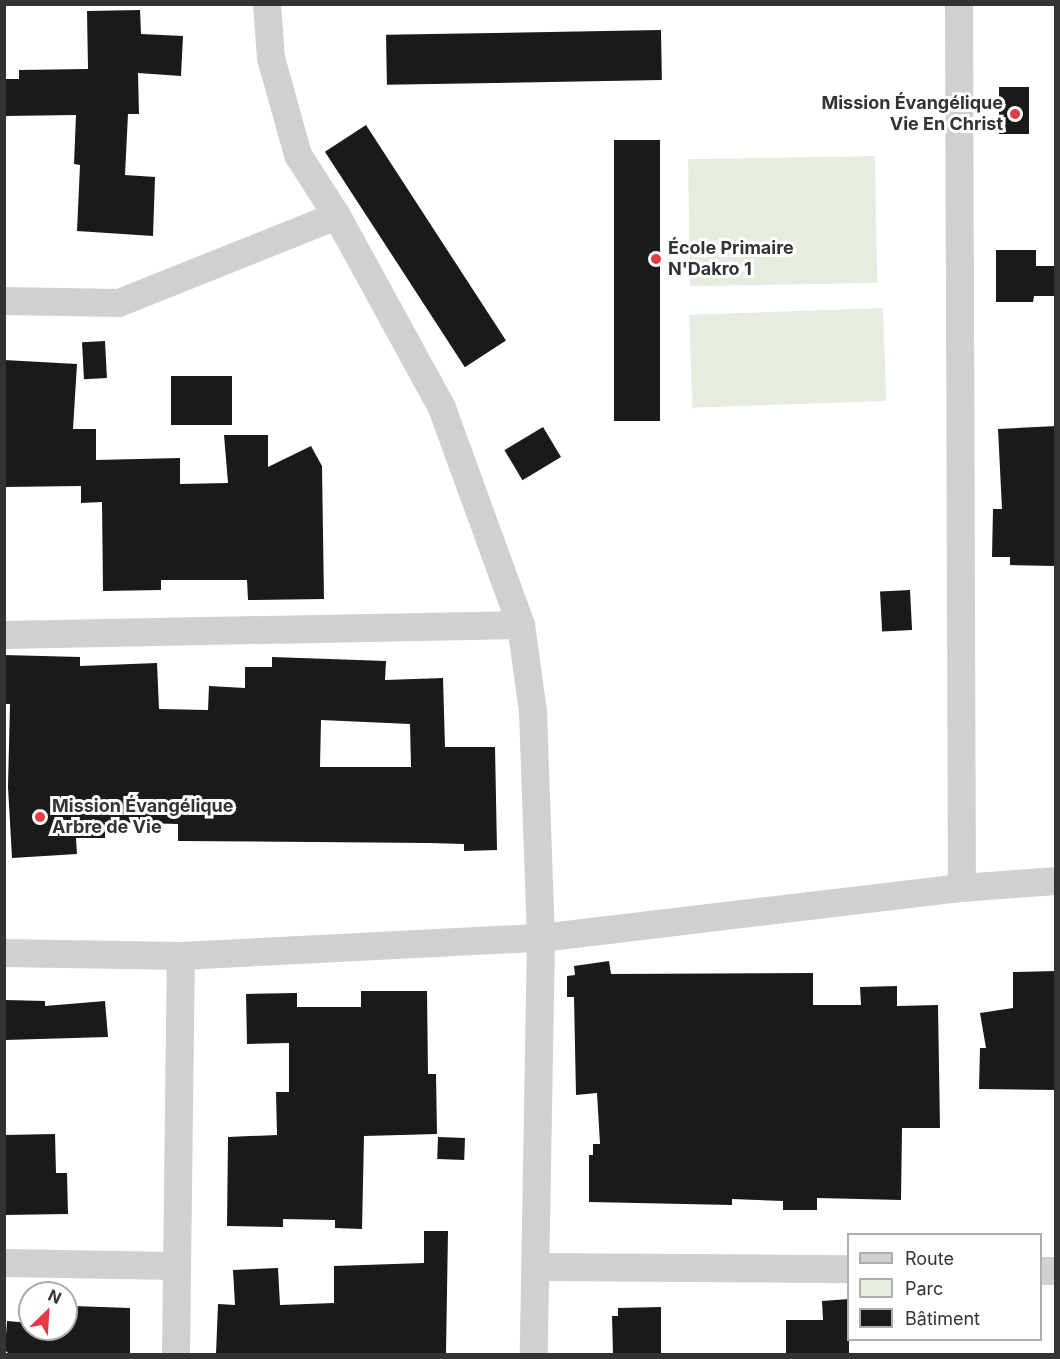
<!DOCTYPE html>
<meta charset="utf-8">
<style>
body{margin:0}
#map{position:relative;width:1060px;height:1359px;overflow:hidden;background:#fff;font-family:Inter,sans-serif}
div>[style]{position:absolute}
.green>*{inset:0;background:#e6ecdf;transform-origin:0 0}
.building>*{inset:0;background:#1a1a1a;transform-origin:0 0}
.minor>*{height:28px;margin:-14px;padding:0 14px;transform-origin:14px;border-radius:14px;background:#d0d0d0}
.dots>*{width:16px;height:16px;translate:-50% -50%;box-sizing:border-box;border:3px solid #fff;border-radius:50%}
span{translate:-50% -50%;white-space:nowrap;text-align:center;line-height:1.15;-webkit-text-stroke:6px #fff;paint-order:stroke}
.poi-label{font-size:18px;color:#333;font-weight:700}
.right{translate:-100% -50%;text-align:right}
.left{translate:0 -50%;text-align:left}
.frame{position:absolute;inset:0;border:6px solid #333;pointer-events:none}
.legend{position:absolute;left:847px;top:1233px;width:195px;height:108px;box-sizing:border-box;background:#fff;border:2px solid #adadad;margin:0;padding:8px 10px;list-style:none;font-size:18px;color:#333}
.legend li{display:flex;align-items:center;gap:12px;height:30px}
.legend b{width:30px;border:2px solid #adadad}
.north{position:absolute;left:18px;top:1281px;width:60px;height:60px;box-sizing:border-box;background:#fff;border:2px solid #adadad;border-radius:50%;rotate:25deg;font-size:16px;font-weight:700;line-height:24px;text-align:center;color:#333}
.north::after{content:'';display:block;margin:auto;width:21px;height:27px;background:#e63946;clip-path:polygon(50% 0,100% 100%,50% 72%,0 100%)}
</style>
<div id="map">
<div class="green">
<i style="left:875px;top:156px;width:127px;height:187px;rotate:89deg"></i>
<i style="left:883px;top:308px;width:93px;height:194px;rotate:88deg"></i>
</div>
<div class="building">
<i style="clip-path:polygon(140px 10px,141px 34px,183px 36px,181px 76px,138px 73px,139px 114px,128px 114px,125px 175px,155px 177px,153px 236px,77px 231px,80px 165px,74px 164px,76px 115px,4px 116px,4px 79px,19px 79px,19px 70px,88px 69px,87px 11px)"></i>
<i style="left:661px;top:30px;width:50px;height:275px;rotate:89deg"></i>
<i style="left:999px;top:87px;width:30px;height:47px"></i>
<i style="left:366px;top:125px;width:257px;height:49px;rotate:57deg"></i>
<i style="left:614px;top:140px;width:46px;height:281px"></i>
<i style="clip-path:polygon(996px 250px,1036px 250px,1036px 266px,1056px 266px,1056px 296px,1034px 296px,1033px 302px,996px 302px)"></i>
<i style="left:105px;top:341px;width:37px;height:23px;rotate:87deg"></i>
<i style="clip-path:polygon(4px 360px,77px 364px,73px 429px,96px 429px,96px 460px,180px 458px,180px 484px,228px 483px,224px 435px,268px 435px,268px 467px,311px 446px,322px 466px,324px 599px,248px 600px,247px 580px,161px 580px,161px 590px,103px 591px,102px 502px,81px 503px,81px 486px,4px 487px)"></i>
<i style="left:171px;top:376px;width:61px;height:49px"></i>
<i style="clip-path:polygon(1056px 426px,1056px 566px,1010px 565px,1010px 557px,992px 557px,993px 509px,1002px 509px,998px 429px)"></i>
<i style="left:543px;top:427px;width:35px;height:45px;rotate:59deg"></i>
<i style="left:910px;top:590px;width:40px;height:30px;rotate:87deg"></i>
<i style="clip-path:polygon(evenodd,4px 655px,80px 657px,80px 666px,157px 663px,159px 709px,208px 710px,209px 686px,245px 688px,245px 667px,272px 667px,272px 657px,386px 661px,385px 680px,443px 678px,445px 747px,495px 747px,497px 850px,464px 851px,464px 844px,429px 843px,178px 841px,178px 824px,105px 822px,105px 838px,76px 838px,77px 854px,12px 858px,8px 787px,10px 704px,4px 704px,4px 655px,321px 720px,410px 724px,411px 767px,320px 767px,321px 720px)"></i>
<i style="clip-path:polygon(609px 961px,611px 974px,813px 973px,813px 1005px,861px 1005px,860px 987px,897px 986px,897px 1006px,938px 1005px,940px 1128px,902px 1128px,901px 1200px,817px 1198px,817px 1210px,783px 1210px,783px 1201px,732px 1199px,732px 1205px,589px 1202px,589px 1155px,593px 1155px,593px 1144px,600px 1144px,597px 1093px,576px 1095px,574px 997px,567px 997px,567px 976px,575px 975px,574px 966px)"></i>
<i style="clip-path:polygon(1056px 971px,1056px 1090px,979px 1089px,980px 1048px,986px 1048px,980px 1013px,1013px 1008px,1013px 972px)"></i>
<i style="clip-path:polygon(361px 991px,427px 991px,428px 1074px,436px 1074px,437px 1134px,364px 1136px,362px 1229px,335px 1228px,335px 1220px,283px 1219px,283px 1227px,227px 1226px,228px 1137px,277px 1135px,276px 1092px,289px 1092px,289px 1043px,247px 1044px,246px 994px,297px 993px,297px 1007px,361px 1007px)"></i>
<i style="clip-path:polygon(5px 1000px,45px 1001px,45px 1006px,105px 1001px,108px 1037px,5px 1040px)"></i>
<i style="clip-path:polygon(55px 1134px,56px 1173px,67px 1173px,68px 1214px,4px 1215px,4px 1135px)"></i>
<i style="left:438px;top:1137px;width:27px;height:22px;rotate:2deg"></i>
<i style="clip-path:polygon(424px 1231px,448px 1231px,446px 1354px,216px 1354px,218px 1304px,235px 1305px,233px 1270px,278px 1268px,280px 1305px,334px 1303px,334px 1266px,424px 1263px)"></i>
<i style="clip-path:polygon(849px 1299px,849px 1354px,786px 1354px,786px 1320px,823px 1320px,822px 1301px)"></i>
<i style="clip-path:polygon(73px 1306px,130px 1308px,130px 1354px,9px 1354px,5px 1350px,7px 1321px,30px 1323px,30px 1329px,66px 1329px,66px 1323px,72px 1323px)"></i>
<i style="clip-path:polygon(661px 1307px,661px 1354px,613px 1354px,612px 1316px,618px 1316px,618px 1308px)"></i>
</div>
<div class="minor">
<i style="left:267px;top:4px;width:54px;rotate:85.8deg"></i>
<i style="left:271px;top:58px;width:101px;rotate:74.4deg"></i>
<i style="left:298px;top:155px;width:72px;rotate:57.4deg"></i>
<i style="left:337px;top:216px;width:219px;rotate:61.3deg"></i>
<i style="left:442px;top:408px;width:231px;rotate:70deg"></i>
<i style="left:521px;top:625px;width:87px;rotate:82.1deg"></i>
<i style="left:533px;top:711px;width:227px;rotate:88deg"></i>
<i style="left:541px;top:938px;width:416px;rotate:91deg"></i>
<i style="left:959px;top:4px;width:884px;rotate:89.81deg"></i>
<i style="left:4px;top:301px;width:115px;rotate:1deg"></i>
<i style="left:119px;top:303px;width:235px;rotate:-21.8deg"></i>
<i style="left:4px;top:635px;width:517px;rotate:-1.11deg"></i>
<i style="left:4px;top:953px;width:177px;rotate:1deg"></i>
<i style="left:181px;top:956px;width:360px;rotate:-2.9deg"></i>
<i style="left:541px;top:938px;width:424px;rotate:-6.8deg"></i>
<i style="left:962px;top:888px;width:94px;rotate:-4.3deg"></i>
<i style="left:4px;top:1263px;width:172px;rotate:1deg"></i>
<i style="left:536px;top:1267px;width:312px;rotate:0.4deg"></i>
<i style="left:1040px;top:1271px;width:16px"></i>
<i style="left:176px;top:1354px;width:398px;rotate:-89.3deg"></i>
</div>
<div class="dots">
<i style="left:1015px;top:114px;background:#e63946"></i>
<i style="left:656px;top:259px;background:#e63946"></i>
<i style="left:40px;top:817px;background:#e63946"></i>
</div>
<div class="poi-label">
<span class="right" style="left:1003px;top:114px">Mission Évangélique<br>Vie En Christ</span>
<span class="left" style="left:668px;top:259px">École Primaire<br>N'Dakro 1</span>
<span class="left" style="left:52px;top:817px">Mission Évangélique<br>Arbre de Vie</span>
</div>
<div class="frame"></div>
<ul class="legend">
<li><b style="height:8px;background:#d0d0d0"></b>Route</li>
<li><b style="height:16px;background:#e6ecdf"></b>Parc</li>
<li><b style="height:16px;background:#1a1a1a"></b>Bâtiment</li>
</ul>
<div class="north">N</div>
</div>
